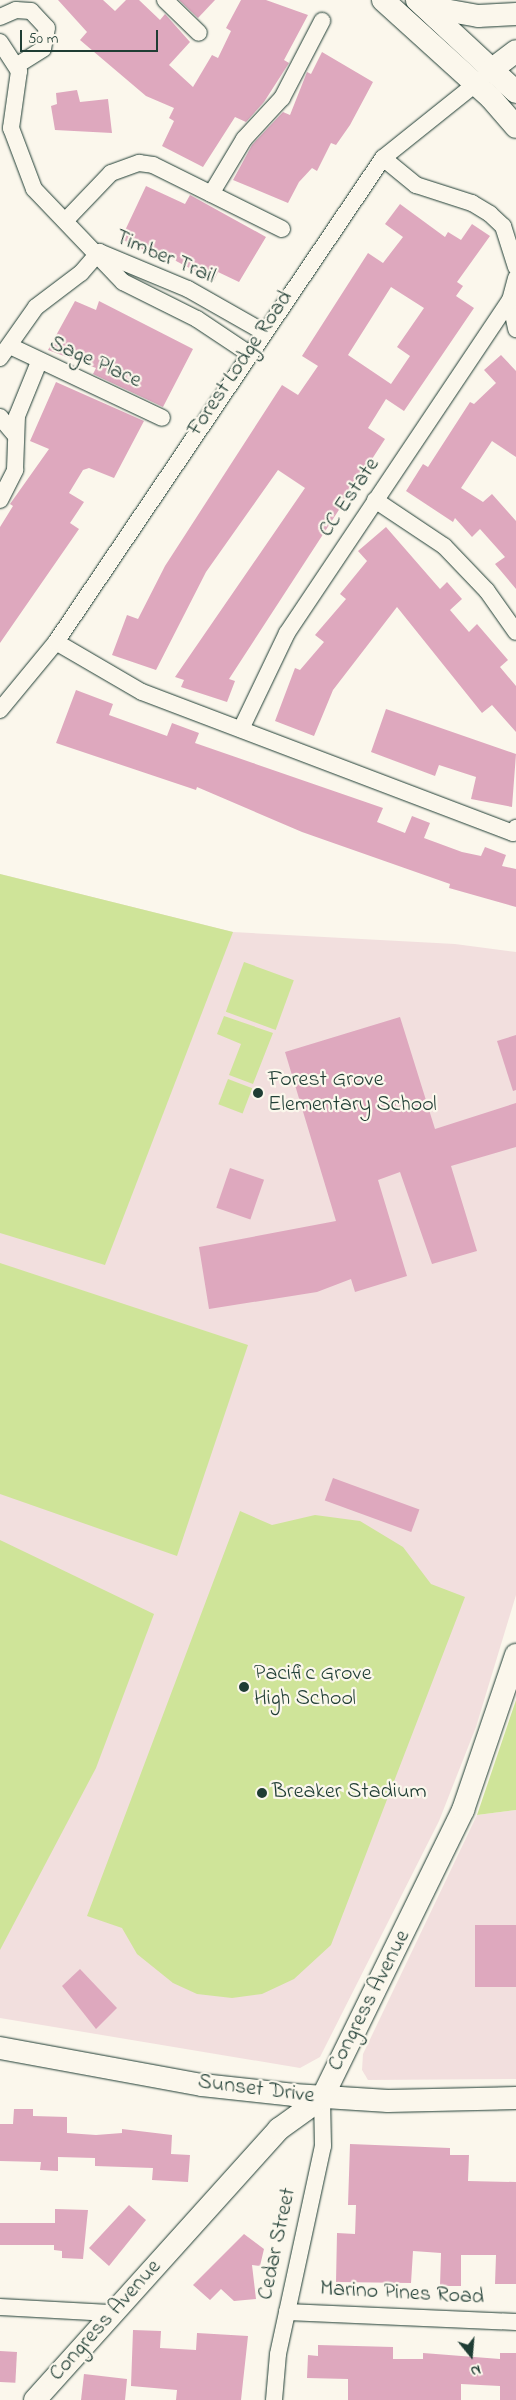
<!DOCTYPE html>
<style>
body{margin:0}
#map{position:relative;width:516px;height:2400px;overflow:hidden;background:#fbf7ec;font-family:"Indie Flower",sans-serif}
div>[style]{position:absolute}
.built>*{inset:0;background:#f2dfde}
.green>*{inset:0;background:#cfe499;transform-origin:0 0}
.building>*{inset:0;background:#dea8be;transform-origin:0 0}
.roads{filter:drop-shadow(0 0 1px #1f3d34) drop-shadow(0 0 1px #1f3d34)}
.street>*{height:16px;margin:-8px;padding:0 8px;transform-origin:8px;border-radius:8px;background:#fbf7ec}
.secondary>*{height:22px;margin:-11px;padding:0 11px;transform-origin:11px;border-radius:11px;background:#fbf7ec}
.dots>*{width:14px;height:14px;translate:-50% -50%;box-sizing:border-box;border:2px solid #fbf7ec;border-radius:50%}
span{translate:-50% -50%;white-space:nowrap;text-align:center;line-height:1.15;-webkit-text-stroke:4.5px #fbf7ec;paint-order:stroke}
.street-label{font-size:22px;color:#1f3d34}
.poi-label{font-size:22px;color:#1f3d34}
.left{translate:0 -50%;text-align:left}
.north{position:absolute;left:446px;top:2330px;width:50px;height:50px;-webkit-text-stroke:4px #fbf7ec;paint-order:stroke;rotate:163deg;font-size:14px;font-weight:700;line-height:20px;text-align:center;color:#1f3d34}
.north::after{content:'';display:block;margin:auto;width:18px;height:22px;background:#1f3d34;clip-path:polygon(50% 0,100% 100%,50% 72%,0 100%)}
.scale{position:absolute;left:20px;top:30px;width:138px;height:22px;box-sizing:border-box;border:2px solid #1f3d34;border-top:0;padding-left:6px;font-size:15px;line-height:18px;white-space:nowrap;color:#1f3d34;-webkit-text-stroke:4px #fbf7ec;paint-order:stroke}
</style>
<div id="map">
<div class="built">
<i style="clip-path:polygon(0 874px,233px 932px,455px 944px,516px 952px,516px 1595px,476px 1727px,439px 1821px,320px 2057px,300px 2068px,0 2018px)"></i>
<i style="clip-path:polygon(516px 1810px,516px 2079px,368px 2080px,362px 2070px,363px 2054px,477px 1815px)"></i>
</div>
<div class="green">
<i style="clip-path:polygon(0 874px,233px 932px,105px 1265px,0 1233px)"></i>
<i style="left:244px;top:962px;width:53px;height:53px;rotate:20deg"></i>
<i style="clip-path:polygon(224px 1016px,273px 1033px,253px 1084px,229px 1075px,241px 1044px,217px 1034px)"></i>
<i style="left:228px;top:1079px;width:26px;height:27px;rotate:21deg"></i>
<i style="clip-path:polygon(0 1263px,248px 1345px,177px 1556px,0 1494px)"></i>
<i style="clip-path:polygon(240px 1511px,272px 1525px,315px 1515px,360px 1521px,403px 1547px,431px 1584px,465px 1597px,331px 1945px,294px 1979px,262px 1994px,232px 1998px,197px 1994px,173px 1983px,137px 1954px,122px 1928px,87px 1916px)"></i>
<i style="clip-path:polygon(0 1540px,154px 1614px,96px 1768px,0 1950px)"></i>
<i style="clip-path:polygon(516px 1700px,516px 1810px,477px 1815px)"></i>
</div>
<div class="building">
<i style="clip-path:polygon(58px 0,103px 0,115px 11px,126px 0,139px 0,160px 20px,165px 14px,190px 42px,169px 65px,193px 87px,212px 55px,218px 58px,231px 31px,226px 28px,241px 0,266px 0,308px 15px,284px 60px,289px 63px,264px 102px,246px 122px,235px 117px,203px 167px,162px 146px,174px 121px,169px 118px,174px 108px,146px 96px,80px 40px,87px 32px)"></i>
<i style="clip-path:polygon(179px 0,215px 0,198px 18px)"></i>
<i style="clip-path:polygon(322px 52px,373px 82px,350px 125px,336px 145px,331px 143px,317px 171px,312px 168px,299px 182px,288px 203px,233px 180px,252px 145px,283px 112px,290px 115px,307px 72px,311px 74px)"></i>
<i style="clip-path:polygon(77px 90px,80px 102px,108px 99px,112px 133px,55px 130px,51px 106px,57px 104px,56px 93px)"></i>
<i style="clip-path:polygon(146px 186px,185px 204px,190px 195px,266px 237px,239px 282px,218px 272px,214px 281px,159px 252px,157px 256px,121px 239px)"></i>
<i style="clip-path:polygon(evenodd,400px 204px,445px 237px,448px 232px,461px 240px,472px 224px,490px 236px,457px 282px,463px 286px,456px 296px,474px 308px,404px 411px,386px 399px,368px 428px,385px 439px,229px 679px,235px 681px,227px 702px,181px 687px,184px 680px,175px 677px,305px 488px,278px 470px,206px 572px,156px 670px,112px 655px,127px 615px,138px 619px,165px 566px,282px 385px,298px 395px,318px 366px,302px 356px,368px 253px,383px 263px,403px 237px,385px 224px,400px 204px,391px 287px,424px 308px,397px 347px,410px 356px,391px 384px,348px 355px,391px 287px)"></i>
<i style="clip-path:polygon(75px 301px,96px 310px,99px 301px,193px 349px,163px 407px,93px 374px,96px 368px,48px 350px)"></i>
<i style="clip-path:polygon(501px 355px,516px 371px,516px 457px,492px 441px,461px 488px,483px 502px,492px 494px,516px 521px,516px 589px,495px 564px,505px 557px,480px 529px,472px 537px,455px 518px,453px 522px,406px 491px,423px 464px,428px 467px,470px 402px,474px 404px,496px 383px,484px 370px)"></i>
<i style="clip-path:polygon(56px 382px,144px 421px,114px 478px,89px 468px,83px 470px,69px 493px,84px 502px,70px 523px,79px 529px,0 643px,0 527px,13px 506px,10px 504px,49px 449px,30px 441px)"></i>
<i style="clip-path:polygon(386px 527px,440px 589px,447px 582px,462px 599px,450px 610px,469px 632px,477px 624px,508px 660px,500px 667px,516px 686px,516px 732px,492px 705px,482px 713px,397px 607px,333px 690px,314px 736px,275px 721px,295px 668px,300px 670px,324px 642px,315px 635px,346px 599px,340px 594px,367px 561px,358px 551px)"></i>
<i style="clip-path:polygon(76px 690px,113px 704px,109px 715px,167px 736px,172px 723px,199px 733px,195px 743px,383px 808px,377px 822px,405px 833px,412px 816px,430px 823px,424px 838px,462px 852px,481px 856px,485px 847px,506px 855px,502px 866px,516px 869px,516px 907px,449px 888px,450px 884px,302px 832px,197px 787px,196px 790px,56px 743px)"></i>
<i style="clip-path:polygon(386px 709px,516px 754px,512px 807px,471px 799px,476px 777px,439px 765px,435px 776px,371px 752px)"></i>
<i style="clip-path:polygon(400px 1017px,435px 1129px,516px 1103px,516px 1147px,451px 1166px,477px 1251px,432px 1264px,400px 1172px,378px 1180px,407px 1276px,355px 1292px,351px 1279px,317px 1292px,209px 1309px,199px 1247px,336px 1221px,285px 1052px)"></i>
<i style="clip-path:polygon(516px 1035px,516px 1090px,513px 1091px,497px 1041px)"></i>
<i style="left:230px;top:1168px;width:36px;height:42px;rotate:19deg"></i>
<i style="left:333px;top:1478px;width:92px;height:24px;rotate:20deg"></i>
<i style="left:516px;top:1925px;width:62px;height:41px;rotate:90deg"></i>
<i style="clip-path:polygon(80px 1969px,117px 2008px,96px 2029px,62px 1986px)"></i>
<i style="clip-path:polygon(14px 2109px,33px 2109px,33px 2116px,67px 2117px,67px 2133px,96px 2135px,122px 2133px,122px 2129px,172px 2135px,171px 2154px,190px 2155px,188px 2182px,152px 2180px,153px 2168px,95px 2166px,95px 2158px,58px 2157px,58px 2171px,40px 2170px,41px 2162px,0 2161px,0 2124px,13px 2124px)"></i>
<i style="clip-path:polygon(350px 2144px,450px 2148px,450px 2155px,469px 2155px,468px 2181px,516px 2182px,516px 2284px,495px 2284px,496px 2255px,461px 2255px,461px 2286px,440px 2286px,441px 2253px,413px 2251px,411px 2283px,336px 2282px,337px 2233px,355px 2234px,356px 2205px,348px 2205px)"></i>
<i style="clip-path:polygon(129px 2205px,146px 2220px,109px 2266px,89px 2248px)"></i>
<i style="clip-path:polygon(55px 2209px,88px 2210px,83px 2259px,62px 2258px,62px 2251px,54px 2250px,54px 2245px,0 2245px,0 2223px,55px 2223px)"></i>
<i style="clip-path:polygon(244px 2234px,264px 2249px,260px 2266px,252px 2265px,256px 2299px,234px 2301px,221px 2289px,210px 2300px,193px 2285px)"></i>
<i style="clip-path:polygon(133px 2330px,161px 2331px,160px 2348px,196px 2350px,197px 2333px,248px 2336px,241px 2400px,176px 2400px,177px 2390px,131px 2386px)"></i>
<i style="clip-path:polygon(318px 2345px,393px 2347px,393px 2359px,423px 2359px,423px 2353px,500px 2359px,500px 2353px,516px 2353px,516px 2400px,500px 2400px,500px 2386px,461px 2384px,461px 2400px,348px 2400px,348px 2379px,307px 2378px,308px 2355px,318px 2356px)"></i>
<i style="left:0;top:2351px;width:17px;height:31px;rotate:3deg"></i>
<i style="clip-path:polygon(84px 2374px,127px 2379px,125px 2400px,81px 2400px)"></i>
</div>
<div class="roads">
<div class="street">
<i style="left:165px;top:0;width:47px;rotate:44.1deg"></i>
<i style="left:0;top:17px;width:17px;rotate:-24deg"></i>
<i style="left:16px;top:10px;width:15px;rotate:4deg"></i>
<i style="left:31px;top:11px;width:23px;rotate:47deg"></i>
<i style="left:47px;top:28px;width:21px;rotate:101deg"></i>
<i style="left:43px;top:49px;width:31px;rotate:148deg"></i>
<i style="left:0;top:42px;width:35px;rotate:57deg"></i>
<i style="left:19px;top:71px;width:58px;rotate:98deg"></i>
<i style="left:11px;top:128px;width:65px;rotate:69.3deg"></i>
<i style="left:34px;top:189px;width:129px;rotate:46.3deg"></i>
<i style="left:123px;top:282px;width:83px;rotate:26.6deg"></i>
<i style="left:197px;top:319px;width:61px;rotate:33.7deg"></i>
<i style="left:383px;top:158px;width:43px;rotate:39.3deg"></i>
<i style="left:416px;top:185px;width:59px;rotate:17.8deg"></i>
<i style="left:472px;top:203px;width:21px;rotate:31deg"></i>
<i style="left:490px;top:214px;width:18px;rotate:43deg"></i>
<i style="left:503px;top:226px;width:43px;rotate:72.4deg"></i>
<i style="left:211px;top:194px;width:64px;rotate:-59deg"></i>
<i style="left:244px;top:139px;width:56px;rotate:-47.2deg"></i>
<i style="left:282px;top:98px;width:87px;rotate:-62.5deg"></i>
<i style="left:66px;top:220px;width:65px;rotate:-46.2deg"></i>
<i style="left:111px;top:173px;width:30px;rotate:-20deg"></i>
<i style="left:139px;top:163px;width:14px;rotate:8deg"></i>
<i style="left:153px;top:165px;width:144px;rotate:26.4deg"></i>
<i style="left:99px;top:252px;width:96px;rotate:22.6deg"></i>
<i style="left:188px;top:289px;width:85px;rotate:29.6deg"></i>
<i style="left:516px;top:278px;width:23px;rotate:105deg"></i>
<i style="left:510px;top:300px;width:30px;rotate:78deg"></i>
<i style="left:10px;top:346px;width:168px;rotate:25.3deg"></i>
<i style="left:0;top:358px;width:62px;rotate:-54.8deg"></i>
<i style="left:36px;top:307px;width:56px;rotate:-37.1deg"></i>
<i style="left:81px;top:273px;width:28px;rotate:-49deg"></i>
<i style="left:0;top:417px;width:23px;rotate:50deg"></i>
<i style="left:0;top:500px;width:34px;rotate:-63deg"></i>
<i style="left:15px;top:470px;width:54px;rotate:-87.9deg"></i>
<i style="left:17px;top:416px;width:58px;rotate:-67.8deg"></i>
<i style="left:375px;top:500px;width:83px;rotate:33.7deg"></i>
<i style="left:444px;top:546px;width:62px;rotate:46.3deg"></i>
<i style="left:487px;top:591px;width:50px;rotate:54.7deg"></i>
<i style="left:56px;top:642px;width:99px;rotate:30.2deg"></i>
<i style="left:142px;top:692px;width:397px;rotate:20.8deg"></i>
<i style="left:513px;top:833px;width:6px;rotate:-59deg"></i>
<i style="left:0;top:710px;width:88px;rotate:-50.5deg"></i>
<i style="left:56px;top:642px;width:584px;rotate:-55.96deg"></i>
<i style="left:383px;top:158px;width:128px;rotate:-38.7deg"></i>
<i style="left:241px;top:729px;width:106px;rotate:-64.4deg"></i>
<i style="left:287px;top:633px;width:401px;rotate:-56.2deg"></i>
<i style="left:0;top:2307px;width:110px;rotate:3.1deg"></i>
<i style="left:287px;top:2312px;width:229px;rotate:2.5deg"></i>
<i style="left:274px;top:2400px;width:46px;rotate:-85deg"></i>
<i style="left:278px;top:2354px;width:213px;rotate:-77.8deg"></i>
<i style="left:323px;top:2146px;width:48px;rotate:-91.2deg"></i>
</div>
<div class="secondary">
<i style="left:383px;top:0;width:146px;rotate:42.2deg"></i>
<i style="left:491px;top:98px;width:38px;rotate:49deg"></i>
<i style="left:417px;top:0;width:135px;rotate:42.9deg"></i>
<i style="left:428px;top:7px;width:51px;rotate:10.2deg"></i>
<i style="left:478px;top:16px;width:38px;rotate:-3deg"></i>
<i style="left:491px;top:70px;width:31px;rotate:-37deg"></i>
<i style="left:0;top:2048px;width:205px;rotate:10.4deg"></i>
<i style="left:202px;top:2085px;width:93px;rotate:6.2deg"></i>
<i style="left:294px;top:2095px;width:94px;rotate:3.7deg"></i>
<i style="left:388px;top:2101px;width:128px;rotate:-1.3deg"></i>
<i style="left:35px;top:2400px;width:365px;rotate:-48deg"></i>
<i style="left:279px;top:2129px;width:53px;rotate:-35.8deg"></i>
<i style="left:322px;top:2098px;width:321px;rotate:-63.9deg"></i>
<i style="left:463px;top:1810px;width:164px;rotate:-71.1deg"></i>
</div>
</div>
<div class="dots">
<i style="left:258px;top:1093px;background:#1f3d34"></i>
<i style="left:244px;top:1687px;background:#1f3d34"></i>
<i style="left:262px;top:1793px;background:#1f3d34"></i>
</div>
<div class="street-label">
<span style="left:165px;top:258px;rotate:23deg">Timber Trail</span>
<span style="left:95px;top:363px;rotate:24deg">Sage Place</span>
<span style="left:241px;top:364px;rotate:-56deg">Forest Lodge Road</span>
<span style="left:350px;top:498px;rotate:-56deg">CC Estate</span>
<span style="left:370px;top:2001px;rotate:-63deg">Congress Avenue</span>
<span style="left:256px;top:2090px;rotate:7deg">Sunset Drive</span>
<span style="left:278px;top:2244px;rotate:-78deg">Cedar Street</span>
<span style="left:402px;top:2294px;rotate:3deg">Marino Pines Road</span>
<span style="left:106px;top:2321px;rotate:-48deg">Congress Avenue</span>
</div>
<div class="poi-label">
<span class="left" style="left:268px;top:1093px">Forest Grove<br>Elementary School</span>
<span class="left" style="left:254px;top:1687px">Pacific Grove<br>High School</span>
<span class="left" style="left:272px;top:1793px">Breaker Stadium</span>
</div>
<div class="north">N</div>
<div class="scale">50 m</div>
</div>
